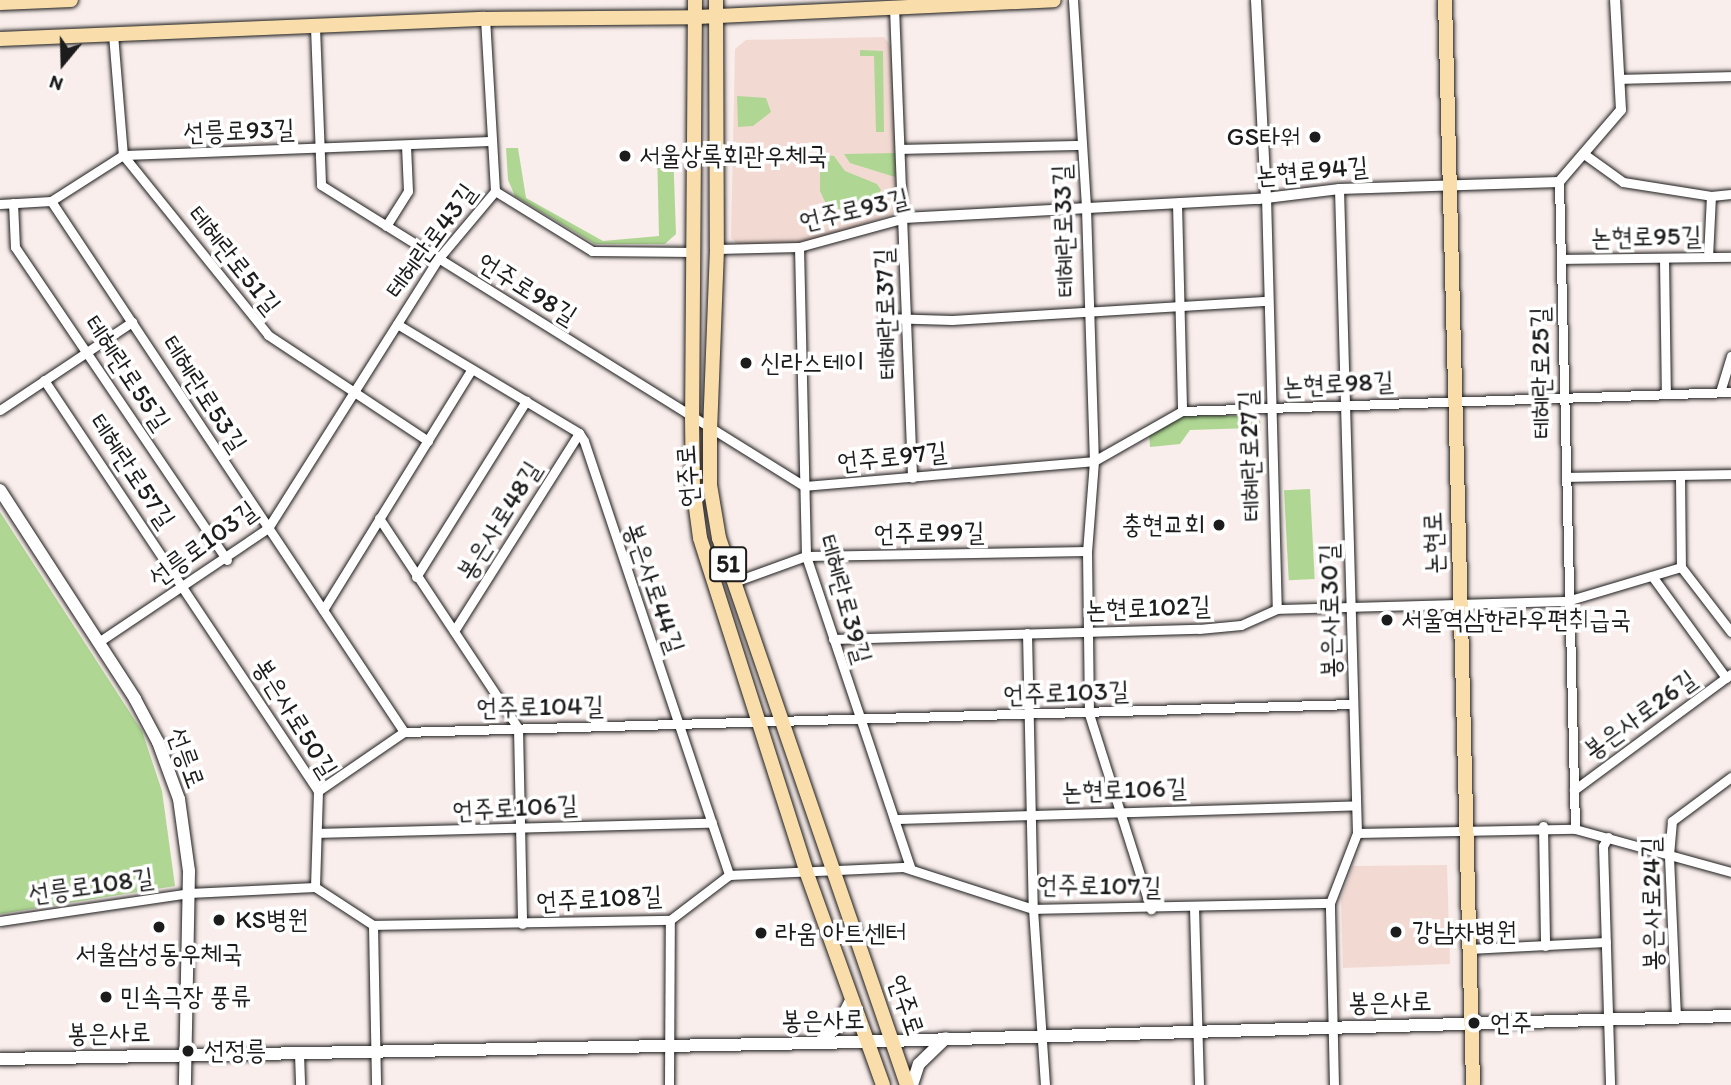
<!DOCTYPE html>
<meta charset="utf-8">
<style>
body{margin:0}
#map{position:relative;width:1731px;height:1085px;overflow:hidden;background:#f9eeeb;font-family:Itim,"Poor Story",sans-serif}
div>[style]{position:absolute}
.built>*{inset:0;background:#f2dad2}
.green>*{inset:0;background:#afd793;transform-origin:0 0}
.roads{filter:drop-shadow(0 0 2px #1c1c1c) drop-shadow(0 0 2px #1c1c1c)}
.minor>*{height:9px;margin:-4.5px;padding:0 4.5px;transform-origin:4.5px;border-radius:4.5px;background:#fff}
.tertiary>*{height:10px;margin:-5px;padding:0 5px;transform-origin:5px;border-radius:5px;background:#fff}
.secondary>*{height:12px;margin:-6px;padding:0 6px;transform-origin:6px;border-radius:6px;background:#fff}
.primary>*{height:14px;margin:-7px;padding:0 7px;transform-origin:7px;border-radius:7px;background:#f9deab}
.dots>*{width:19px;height:19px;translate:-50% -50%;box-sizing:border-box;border:4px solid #fff;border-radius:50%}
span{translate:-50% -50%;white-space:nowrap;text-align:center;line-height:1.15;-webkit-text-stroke:7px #fff;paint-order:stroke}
.shield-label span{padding:2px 5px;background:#fff;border:2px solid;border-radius:5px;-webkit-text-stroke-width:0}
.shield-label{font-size:24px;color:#1c1c1c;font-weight:700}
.street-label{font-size:26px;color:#1c1c1c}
.poi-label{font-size:26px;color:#1c1c1c}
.right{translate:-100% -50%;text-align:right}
.left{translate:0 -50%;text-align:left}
.north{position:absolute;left:28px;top:28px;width:70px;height:70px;-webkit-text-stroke:5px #fff;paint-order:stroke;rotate:199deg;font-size:19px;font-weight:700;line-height:28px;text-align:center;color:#1c1c1c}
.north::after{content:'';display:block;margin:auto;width:24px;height:32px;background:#1c1c1c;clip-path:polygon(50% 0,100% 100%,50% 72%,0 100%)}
</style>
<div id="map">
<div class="built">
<i style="clip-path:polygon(884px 37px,891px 46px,898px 212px,809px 243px,739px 245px,731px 238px,735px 49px,746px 40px)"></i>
<i style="clip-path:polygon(1447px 865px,1450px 964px,1343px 968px,1341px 899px,1353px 866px)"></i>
</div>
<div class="green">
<i style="clip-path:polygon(860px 50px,883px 51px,884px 132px,876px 132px,874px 56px,860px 56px)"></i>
<i style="clip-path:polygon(737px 96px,766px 98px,771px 112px,753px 126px,738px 127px)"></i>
<i style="clip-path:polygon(506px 148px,518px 148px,526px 198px,603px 241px,659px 236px,657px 150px,673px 149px,676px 234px,665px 244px,595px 244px,515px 196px,508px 180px)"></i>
<i style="clip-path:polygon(895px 153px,895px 177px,850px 163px,844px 154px)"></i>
<i style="clip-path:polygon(825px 155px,834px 156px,845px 171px,877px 184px,881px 190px,875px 204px,818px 212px,827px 206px,820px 191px,820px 170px)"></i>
<i style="clip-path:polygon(1186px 415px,1255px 416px,1260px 419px,1261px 431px,1253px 435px,1252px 428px,1190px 430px,1180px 444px,1150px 447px,1149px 432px)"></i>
<i style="left:1310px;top:489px;width:90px;height:26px;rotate:87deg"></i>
<i style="clip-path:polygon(0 512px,142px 731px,162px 791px,175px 886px,0 914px)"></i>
</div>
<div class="roads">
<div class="minor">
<i style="left:1073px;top:0;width:208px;rotate:86.4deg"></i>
<i style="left:1086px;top:208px;width:253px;rotate:88.2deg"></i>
<i style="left:1094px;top:461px;width:90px;rotate:94.4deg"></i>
<i style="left:1087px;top:551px;width:163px;rotate:89.3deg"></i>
<i style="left:1089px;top:714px;width:205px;rotate:72.4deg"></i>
<i style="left:894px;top:7px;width:471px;rotate:87.8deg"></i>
<i style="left:315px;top:27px;width:158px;rotate:87.8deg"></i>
<i style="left:321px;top:185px;width:569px;rotate:31.93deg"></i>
<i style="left:804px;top:486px;width:291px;rotate:-4.9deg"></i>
<i style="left:1094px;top:461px;width:101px;rotate:-29.6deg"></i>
<i style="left:1182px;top:411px;width:549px;rotate:-1.98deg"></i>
<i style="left:113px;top:34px;width:121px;rotate:85.3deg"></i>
<i style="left:123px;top:155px;width:231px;rotate:51.1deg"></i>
<i style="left:268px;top:335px;width:192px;rotate:33.5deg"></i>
<i style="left:1620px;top:79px;width:111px;rotate:-1.5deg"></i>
<i style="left:902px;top:149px;width:180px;rotate:-1.3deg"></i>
<i style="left:1584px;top:154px;width:48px;rotate:35.7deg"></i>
<i style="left:1623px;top:182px;width:89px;rotate:9deg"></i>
<i style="left:1711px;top:196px;width:20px;rotate:-6deg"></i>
<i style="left:1559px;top:182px;width:647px;rotate:88.58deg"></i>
<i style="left:495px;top:191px;width:114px;rotate:31.7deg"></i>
<i style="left:592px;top:251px;width:102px;rotate:0.6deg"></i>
<i style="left:1266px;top:196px;width:413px;rotate:88.5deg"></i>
<i style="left:51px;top:201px;width:638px;rotate:56.38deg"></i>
<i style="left:13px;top:203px;width:44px;rotate:87.4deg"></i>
<i style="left:15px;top:247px;width:378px;rotate:55.9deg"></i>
<i style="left:1177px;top:203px;width:208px;rotate:88.6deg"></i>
<i style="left:0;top:204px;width:51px;rotate:-3.4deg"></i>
<i style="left:51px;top:201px;width:85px;rotate:-32.6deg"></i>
<i style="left:123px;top:155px;width:369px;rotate:-2.2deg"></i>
<i style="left:386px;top:226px;width:41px;rotate:-57.8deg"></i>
<i style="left:408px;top:191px;width:46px;rotate:-92.5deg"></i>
<i style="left:799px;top:247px;width:309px;rotate:88.7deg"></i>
<i style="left:806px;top:556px;width:330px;rotate:71.5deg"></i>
<i style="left:717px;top:249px;width:82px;rotate:-1.4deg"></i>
<i style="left:799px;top:247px;width:109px;rotate:-15.4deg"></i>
<i style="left:1708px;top:257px;width:61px;rotate:-87.2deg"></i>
<i style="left:1664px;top:258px;width:135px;rotate:89.2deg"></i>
<i style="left:1561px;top:259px;width:170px;rotate:-0.7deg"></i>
<i style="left:885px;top:318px;width:67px;rotate:1.7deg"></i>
<i style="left:952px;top:320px;width:316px;rotate:-3.5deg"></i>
<i style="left:397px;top:324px;width:212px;rotate:30.9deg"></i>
<i style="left:579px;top:433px;width:9px;rotate:58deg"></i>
<i style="left:584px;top:441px;width:458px;rotate:71.5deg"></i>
<i style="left:44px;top:380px;width:494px;rotate:56.3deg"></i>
<i style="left:318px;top:791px;width:96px;rotate:91.8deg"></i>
<i style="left:1720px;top:392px;width:38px;rotate:-73deg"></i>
<i style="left:0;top:410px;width:159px;rotate:-33.7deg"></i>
<i style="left:1680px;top:476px;width:91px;rotate:89.4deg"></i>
<i style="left:1681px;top:567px;width:82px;rotate:52.4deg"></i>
<i style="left:1566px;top:477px;width:165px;rotate:-1deg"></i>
<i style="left:379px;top:518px;width:252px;rotate:56.5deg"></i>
<i style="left:518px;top:728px;width:196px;rotate:88.8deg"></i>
<i style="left:1652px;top:576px;width:126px;rotate:54deg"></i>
<i style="left:416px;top:577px;width:208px;rotate:-58deg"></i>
<i style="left:734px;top:582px;width:77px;rotate:-19.9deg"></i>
<i style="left:806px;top:556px;width:281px;rotate:-1deg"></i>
<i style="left:323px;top:610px;width:283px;rotate:-58.3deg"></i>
<i style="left:454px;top:631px;width:234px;rotate:-57.7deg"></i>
<i style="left:1027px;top:633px;width:276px;rotate:88.8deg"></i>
<i style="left:1033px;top:909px;width:176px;rotate:86.1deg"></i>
<i style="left:833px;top:639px;width:366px;rotate:-1.6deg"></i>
<i style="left:1199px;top:629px;width:42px;rotate:-5.4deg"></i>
<i style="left:1241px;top:625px;width:39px;rotate:-24deg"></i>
<i style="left:1277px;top:609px;width:290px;rotate:-1.6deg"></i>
<i style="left:1567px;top:601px;width:119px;rotate:-16.6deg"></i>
<i style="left:100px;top:641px;width:202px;rotate:-33.9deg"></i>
<i style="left:268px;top:528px;width:318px;rotate:-57.7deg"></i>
<i style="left:438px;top:259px;width:89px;rotate:-50deg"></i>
<i style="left:495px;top:191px;width:172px;rotate:-93.3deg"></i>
<i style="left:1574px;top:790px;width:195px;rotate:-36.5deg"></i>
<i style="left:318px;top:791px;width:104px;rotate:-34.5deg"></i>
<i style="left:404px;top:732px;width:949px;rotate:-1.69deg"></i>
<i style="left:894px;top:819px;width:462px;rotate:-1.7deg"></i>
<i style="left:1543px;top:826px;width:120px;rotate:89deg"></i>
<i style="left:319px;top:833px;width:393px;rotate:-1.5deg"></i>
<i style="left:1357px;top:833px;width:218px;rotate:-1.1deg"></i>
<i style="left:1575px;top:829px;width:162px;rotate:15.4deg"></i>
<i style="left:1608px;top:837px;width:10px;rotate:119deg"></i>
<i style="left:1603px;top:846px;width:239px;rotate:88.3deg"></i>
<i style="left:1194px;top:907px;width:178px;rotate:88.4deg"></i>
<i style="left:0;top:921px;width:191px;rotate:-8.4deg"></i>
<i style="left:189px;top:893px;width:126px;rotate:-2.7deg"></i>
<i style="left:315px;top:887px;width:69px;rotate:33.2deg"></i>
<i style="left:373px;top:925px;width:297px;rotate:-1deg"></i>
<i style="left:670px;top:920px;width:74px;rotate:-37.3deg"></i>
<i style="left:729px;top:875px;width:174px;rotate:-2.6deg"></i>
<i style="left:903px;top:867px;width:137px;rotate:17.9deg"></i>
<i style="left:1033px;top:909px;width:297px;rotate:-1.2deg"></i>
<i style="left:373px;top:925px;width:160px;rotate:88.9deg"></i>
<i style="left:1468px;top:949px;width:138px;rotate:-2.9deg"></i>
<i style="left:1676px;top:1017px;width:162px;rotate:-92.5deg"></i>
<i style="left:1669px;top:855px;width:34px;rotate:-85deg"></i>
<i style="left:1672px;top:821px;width:74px;rotate:-36.7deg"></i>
<i style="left:299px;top:1053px;width:32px;rotate:88deg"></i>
<i style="left:669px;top:1085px;width:165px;rotate:-89.7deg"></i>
<i style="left:1334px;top:1085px;width:182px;rotate:-91.3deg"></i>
<i style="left:1330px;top:903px;width:75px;rotate:-68.9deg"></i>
<i style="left:1357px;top:833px;width:644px;rotate:-91.6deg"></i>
</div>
<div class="tertiary">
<i style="left:1256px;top:0;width:196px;rotate:87.1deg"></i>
<i style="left:904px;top:218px;width:355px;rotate:-3.1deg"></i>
<i style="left:1258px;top:199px;width:82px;rotate:-7deg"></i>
<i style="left:1339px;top:189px;width:220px;rotate:-1.8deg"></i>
<i style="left:1559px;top:182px;width:95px;rotate:-49.3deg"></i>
<i style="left:1621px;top:110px;width:110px;rotate:-93.1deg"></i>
</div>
<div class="secondary">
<i style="left:0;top:490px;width:249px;rotate:57.1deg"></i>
<i style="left:135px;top:699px;width:49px;rotate:61.9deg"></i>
<i style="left:158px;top:742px;width:61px;rotate:69.8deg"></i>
<i style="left:179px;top:799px;width:73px;rotate:82.1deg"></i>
<i style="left:189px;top:871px;width:214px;rotate:91.1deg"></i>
<i style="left:820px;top:1042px;width:24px;rotate:-42deg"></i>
<i style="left:838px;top:1026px;width:30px;rotate:-63deg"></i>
<i style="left:0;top:1059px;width:820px;rotate:-1.12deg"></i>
<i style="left:820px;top:1043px;width:911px;rotate:-1.7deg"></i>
<i style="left:912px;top:1085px;width:22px;rotate:-72deg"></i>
<i style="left:919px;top:1064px;width:37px;rotate:-44deg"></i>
</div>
<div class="primary">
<i style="left:695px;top:0;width:418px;rotate:90.4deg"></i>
<i style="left:692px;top:418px;width:68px;rotate:89.2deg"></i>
<i style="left:693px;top:486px;width:52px;rotate:82.3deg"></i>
<i style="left:700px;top:538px;width:349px;rotate:72.3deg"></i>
<i style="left:806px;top:871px;width:227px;rotate:70.2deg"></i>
<i style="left:716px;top:0;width:249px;rotate:89.8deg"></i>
<i style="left:717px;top:249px;width:179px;rotate:92.2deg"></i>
<i style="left:710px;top:428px;width:57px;rotate:90deg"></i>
<i style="left:710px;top:485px;width:54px;rotate:80.4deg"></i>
<i style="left:719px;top:538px;width:578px;rotate:71.03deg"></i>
<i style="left:1445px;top:0;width:1085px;rotate:88.52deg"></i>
<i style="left:0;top:3px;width:71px;rotate:-2.4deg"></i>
<i style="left:0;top:39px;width:485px;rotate:-2.4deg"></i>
<i style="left:485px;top:19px;width:212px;rotate:-0.5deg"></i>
<i style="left:697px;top:17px;width:357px;rotate:-2.7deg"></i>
</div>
</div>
<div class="dots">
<i style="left:1315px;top:137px;background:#1c1c1c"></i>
<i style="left:625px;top:156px;background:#1c1c1c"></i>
<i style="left:746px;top:363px;background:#1c1c1c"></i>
<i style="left:1219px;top:525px;background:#1c1c1c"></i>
<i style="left:1387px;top:620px;background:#1c1c1c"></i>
<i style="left:219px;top:920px;background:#1c1c1c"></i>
<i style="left:159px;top:927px;background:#1c1c1c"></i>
<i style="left:1396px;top:932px;background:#1c1c1c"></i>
<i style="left:761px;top:933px;background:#1c1c1c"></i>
<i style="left:106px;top:997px;background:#1c1c1c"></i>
<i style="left:1474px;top:1023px;background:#1c1c1c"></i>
<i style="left:188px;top:1051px;background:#1c1c1c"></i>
</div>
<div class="shield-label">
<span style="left:728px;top:564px">51</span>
</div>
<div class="street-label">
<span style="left:239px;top:131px;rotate:-2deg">선릉로93길</span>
<span style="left:1312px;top:171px;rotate:-5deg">논현로94길</span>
<span style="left:854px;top:210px;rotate:-13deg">언주로93길</span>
<span style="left:1064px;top:231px;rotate:-92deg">테헤란로33길</span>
<span style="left:1646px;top:237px;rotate:-1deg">논현로95길</span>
<span style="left:431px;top:241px;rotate:-54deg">테헤란로43길</span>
<span style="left:234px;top:260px;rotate:51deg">테헤란로51길</span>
<span style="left:527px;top:289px;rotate:32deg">언주로98길</span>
<span style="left:886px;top:314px;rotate:-92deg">테헤란로37길</span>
<span style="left:127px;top:373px;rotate:56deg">테헤란로55길</span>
<span style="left:1541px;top:373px;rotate:-91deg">테헤란로25길</span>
<span style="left:1338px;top:384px;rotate:-3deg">논현로98길</span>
<span style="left:204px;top:394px;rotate:57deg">테헤란로53길</span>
<span style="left:1250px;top:456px;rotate:-92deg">테헤란로27길</span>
<span style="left:892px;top:457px;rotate:-6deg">언주로97길</span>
<span style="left:132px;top:471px;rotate:56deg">테헤란로57길</span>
<span style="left:688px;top:476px;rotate:-94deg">언주로</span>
<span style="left:499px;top:521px;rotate:-58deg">봉은사로48길</span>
<span style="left:929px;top:533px;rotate:-1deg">언주로99길</span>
<span style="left:1434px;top:543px;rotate:-92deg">논현로</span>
<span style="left:203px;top:544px;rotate:-36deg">선릉로103길</span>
<span style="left:654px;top:588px;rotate:71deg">봉은사로44길</span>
<span style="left:845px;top:599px;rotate:74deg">테헤란로39길</span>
<span style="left:1148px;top:608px;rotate:-2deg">논현로102길</span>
<span style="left:1330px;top:611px;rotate:-91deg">봉은사로30길</span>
<span style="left:1066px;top:693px;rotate:-2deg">언주로103길</span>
<span style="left:540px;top:707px;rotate:-1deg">언주로104길</span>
<span style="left:1640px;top:715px;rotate:-36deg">봉은사로26길</span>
<span style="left:295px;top:718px;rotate:58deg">봉은사로50길</span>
<span style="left:186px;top:758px;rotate:70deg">선릉로</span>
<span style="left:1124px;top:790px;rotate:-2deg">논현로106길</span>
<span style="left:515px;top:808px;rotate:-3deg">언주로106길</span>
<span style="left:91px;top:886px;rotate:-8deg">선릉로108길</span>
<span style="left:1099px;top:886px;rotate:1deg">언주로107길</span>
<span style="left:599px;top:899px;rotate:-3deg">언주로108길</span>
<span style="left:1652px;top:904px;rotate:-91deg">봉은사로24길</span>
<span style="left:1390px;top:1002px;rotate:-1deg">봉은사로</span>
<span style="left:906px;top:1005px;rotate:71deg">언주로</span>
<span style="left:823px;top:1020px;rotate:-1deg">봉은사로</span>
<span style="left:109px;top:1033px;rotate:-1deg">봉은사로</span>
</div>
<div class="poi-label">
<span class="right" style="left:1301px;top:137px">GS타워</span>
<span class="left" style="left:639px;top:156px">서울상록회관우체국</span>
<span class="left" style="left:760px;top:363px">신라스테이</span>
<span class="right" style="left:1205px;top:525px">충현교회</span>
<span class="left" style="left:1401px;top:620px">서울역삼한라우편취급국</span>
<span class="left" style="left:235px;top:920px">KS병원</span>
<span class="left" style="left:1412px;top:932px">강남차병원</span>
<span class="left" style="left:775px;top:933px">라움 아트센터</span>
<span style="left:159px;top:954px">서울삼성동우체국</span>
<span class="left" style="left:120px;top:997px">민속극장 풍류</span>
<span class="left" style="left:1490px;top:1023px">언주</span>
<span class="left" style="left:204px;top:1051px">선정릉</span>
</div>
<div class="north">N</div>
</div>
